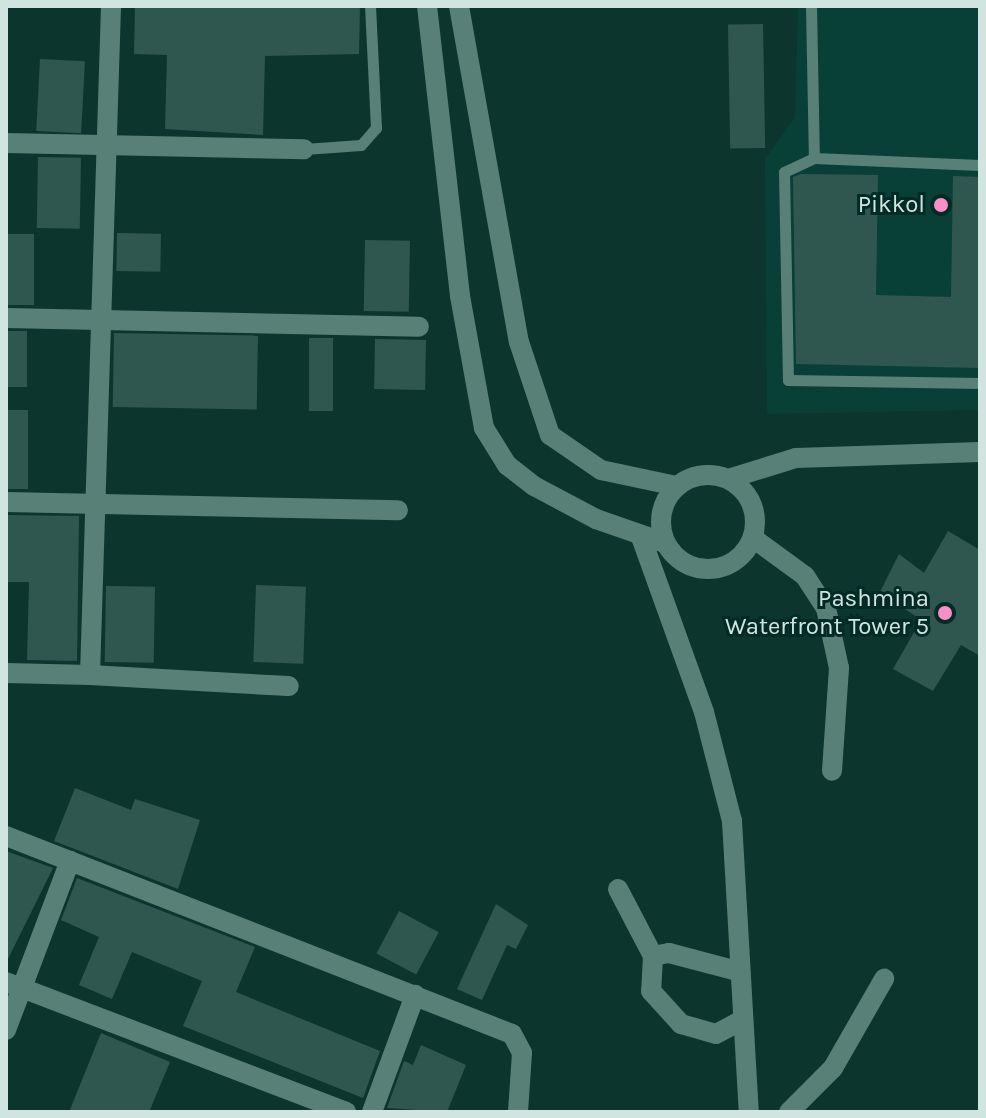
<!DOCTYPE html>
<style>
body{margin:0}
#map{position:relative;width:986px;height:1118px;overflow:hidden;background:#0c352e;font-family:Karla,sans-serif}
div>[style]{position:absolute}
.built>*{inset:0;background:#084038}
.building>*{inset:0;background:#30574f;transform-origin:0 0}
.lane>*{height:11px;margin:-5.5px;padding:0 5.5px;transform-origin:5.5px;border-radius:5.5px;background:#588077}
.street>*{height:20px;margin:-10px;padding:0 10px;transform-origin:10px;border-radius:10px;background:#588077}
.street>.ring{margin:-10px;padding:0;box-sizing:content-box;background:none;border:20px solid #588077;border-radius:50%}
.dots>*{width:22px;height:22px;translate:-50% -50%;box-sizing:border-box;border:4px solid #012b24;border-radius:50%}
span{translate:-50% -50%;white-space:nowrap;text-align:center;line-height:1.15;-webkit-text-stroke:6px #012b24;paint-order:stroke}
.poi-label{font-size:24px;color:#d0e5e0}
.right{translate:-100% -50%;text-align:right}
.frame{position:absolute;inset:0;border:8px solid #d0e5e0;pointer-events:none}
</style>
<div id="map">
<div class="built">
<i style="clip-path:polygon(798px 6px,980px 6px,980px 410px,767px 414px,765px 159px,795px 117px)"></i>
</div>
<div class="building">
<i style="clip-path:polygon(135px 6px,360px 6px,359px 54px,265px 56px,263px 135px,165px 129px,167px 55px,134px 54px)"></i>
<i style="left:763px;top:24px;width:124px;height:35px;rotate:89deg"></i>
<i style="left:40px;top:59px;width:45px;height:72px;rotate:3deg"></i>
<i style="left:38px;top:157px;width:43px;height:71px;rotate:1deg"></i>
<i style="clip-path:polygon(801px 174px,878px 175px,876px 295px,951px 297px,953px 176px,980px 177px,980px 368px,796px 364px,793px 177px)"></i>
<i style="left:117px;top:233px;width:44px;height:38px;rotate:1deg"></i>
<i style="left:6px;top:234px;width:28px;height:71px"></i>
<i style="left:365px;top:240px;width:45px;height:71px;rotate:1deg"></i>
<i style="left:6px;top:331px;width:21px;height:56px"></i>
<i style="left:114px;top:333px;width:144px;height:74px;rotate:1deg"></i>
<i style="left:309px;top:338px;width:24px;height:73px"></i>
<i style="left:375px;top:339px;width:51px;height:50px;rotate:1deg"></i>
<i style="left:6px;top:410px;width:22px;height:79px"></i>
<i style="clip-path:polygon(6px 515px,79px 516px,77px 661px,27px 660px,29px 582px,6px 582px)"></i>
<i style="clip-path:polygon(948px 531px,980px 550px,980px 656px,961px 645px,933px 691px,893px 669px,921px 620px,880px 592px,899px 554px,924px 573px)"></i>
<i style="left:256px;top:585px;width:50px;height:77px;rotate:2deg"></i>
<i style="left:106px;top:586px;width:49px;height:76px;rotate:1deg"></i>
<i style="clip-path:polygon(75px 788px,131px 810px,135px 799px,200px 820px,178px 889px,54px 841px)"></i>
<i style="clip-path:polygon(6px 851px,53px 868px,7px 961px,6px 961px)"></i>
<i style="clip-path:polygon(77px 878px,255px 947px,236px 992px,380px 1051px,363px 1098px,183px 1026px,202px 981px,132px 952px,112px 999px,79px 985px,99px 937px,61px 920px)"></i>
<i style="clip-path:polygon(496px 904px,528px 925px,516px 949px,507px 945px,482px 1000px,457px 989px)"></i>
<i style="left:399px;top:911px;width:45px;height:48px;rotate:28deg"></i>
<i style="clip-path:polygon(101px 1033px,170px 1062px,149px 1112px,69px 1112px)"></i>
<i style="clip-path:polygon(421px 1045px,466px 1065px,447px 1112px,387px 1108px,404px 1061px,413px 1065px)"></i>
</div>
<div class="lane">
<i style="left:811px;top:6px;width:152px;rotate:88.9deg"></i>
<i style="left:304px;top:149px;width:57px;rotate:-4deg"></i>
<i style="left:361px;top:145px;width:23px;rotate:-49deg"></i>
<i style="left:376px;top:128px;width:122px;rotate:-92.8deg"></i>
<i style="left:980px;top:165px;width:166px;rotate:-177.6deg"></i>
<i style="left:814px;top:158px;width:33px;rotate:155deg"></i>
<i style="left:784px;top:172px;width:208px;rotate:88.9deg"></i>
<i style="left:788px;top:380px;width:192px;rotate:0.9deg"></i>
</div>
<div class="street">
<i style="left:427px;top:6px;width:292px;rotate:83.5deg"></i>
<i style="left:460px;top:296px;width:134px;rotate:79.7deg"></i>
<i style="left:484px;top:428px;width:44px;rotate:58.1deg"></i>
<i style="left:507px;top:465px;width:34px;rotate:38deg"></i>
<i style="left:534px;top:486px;width:70px;rotate:28deg"></i>
<i style="left:596px;top:519px;width:73px;rotate:19.2deg"></i>
<i style="left:459px;top:6px;width:341px;rotate:79.9deg"></i>
<i style="left:519px;top:342px;width:98px;rotate:71.6deg"></i>
<i style="left:550px;top:435px;width:62px;rotate:34.5deg"></i>
<i style="left:601px;top:470px;width:77px;rotate:12deg"></i>
<i style="left:6px;top:143px;width:298px;rotate:1.2deg"></i>
<i style="left:6px;top:318px;width:413px;rotate:1.2deg"></i>
<i class="ring" style="left:661px;top:475px;width:74px;height:74px"></i>
<i style="left:728px;top:479px;width:71px;rotate:-17.2deg"></i>
<i style="left:796px;top:458px;width:184px;rotate:-1.9deg"></i>
<i style="left:6px;top:502px;width:392px;rotate:1.2deg"></i>
<i style="left:641px;top:537px;width:186px;rotate:70.2deg"></i>
<i style="left:704px;top:712px;width:113px;rotate:75.6deg"></i>
<i style="left:732px;top:821px;width:291px;rotate:86.7deg"></i>
<i style="left:753px;top:538px;width:64px;rotate:36.2deg"></i>
<i style="left:805px;top:576px;width:38px;rotate:57deg"></i>
<i style="left:826px;top:608px;width:61px;rotate:77.8deg"></i>
<i style="left:839px;top:668px;width:103px;rotate:93.9deg"></i>
<i style="left:6px;top:673px;width:84px;rotate:1.4deg"></i>
<i style="left:90px;top:675px;width:669px;rotate:-88.2deg"></i>
<i style="left:90px;top:675px;width:199px;rotate:3.2deg"></i>
<i style="left:6px;top:836px;width:543px;rotate:21.37deg"></i>
<i style="left:512px;top:1034px;width:21px;rotate:62deg"></i>
<i style="left:522px;top:1053px;width:59px;rotate:93.9deg"></i>
<i style="left:618px;top:889px;width:76px;rotate:62.4deg"></i>
<i style="left:653px;top:956px;width:16px;rotate:-11deg"></i>
<i style="left:669px;top:953px;width:74px;rotate:14.8deg"></i>
<i style="left:653px;top:956px;width:35px;rotate:93deg"></i>
<i style="left:651px;top:991px;width:45px;rotate:47.7deg"></i>
<i style="left:681px;top:1024px;width:36px;rotate:16deg"></i>
<i style="left:716px;top:1034px;width:30px;rotate:-28deg"></i>
<i style="left:6px;top:982px;width:364px;rotate:20.9deg"></i>
<i style="left:6px;top:1030px;width:181px;rotate:-69.3deg"></i>
<i style="left:372px;top:1112px;width:125px;rotate:-69.8deg"></i>
<i style="left:789px;top:1112px;width:62px;rotate:-45deg"></i>
<i style="left:833px;top:1068px;width:103px;rotate:-60.2deg"></i>
</div>
<div class="dots">
<i style="left:941px;top:205px;background:#fa8fc7"></i>
<i style="left:945px;top:613px;background:#fa8fc7"></i>
</div>
<div class="poi-label">
<span class="right" style="left:925px;top:205px">Pikkol</span>
<span class="right" style="left:929px;top:613px">Pashmina<br>Waterfront Tower 5</span>
</div>
<div class="frame"></div>
</div>
